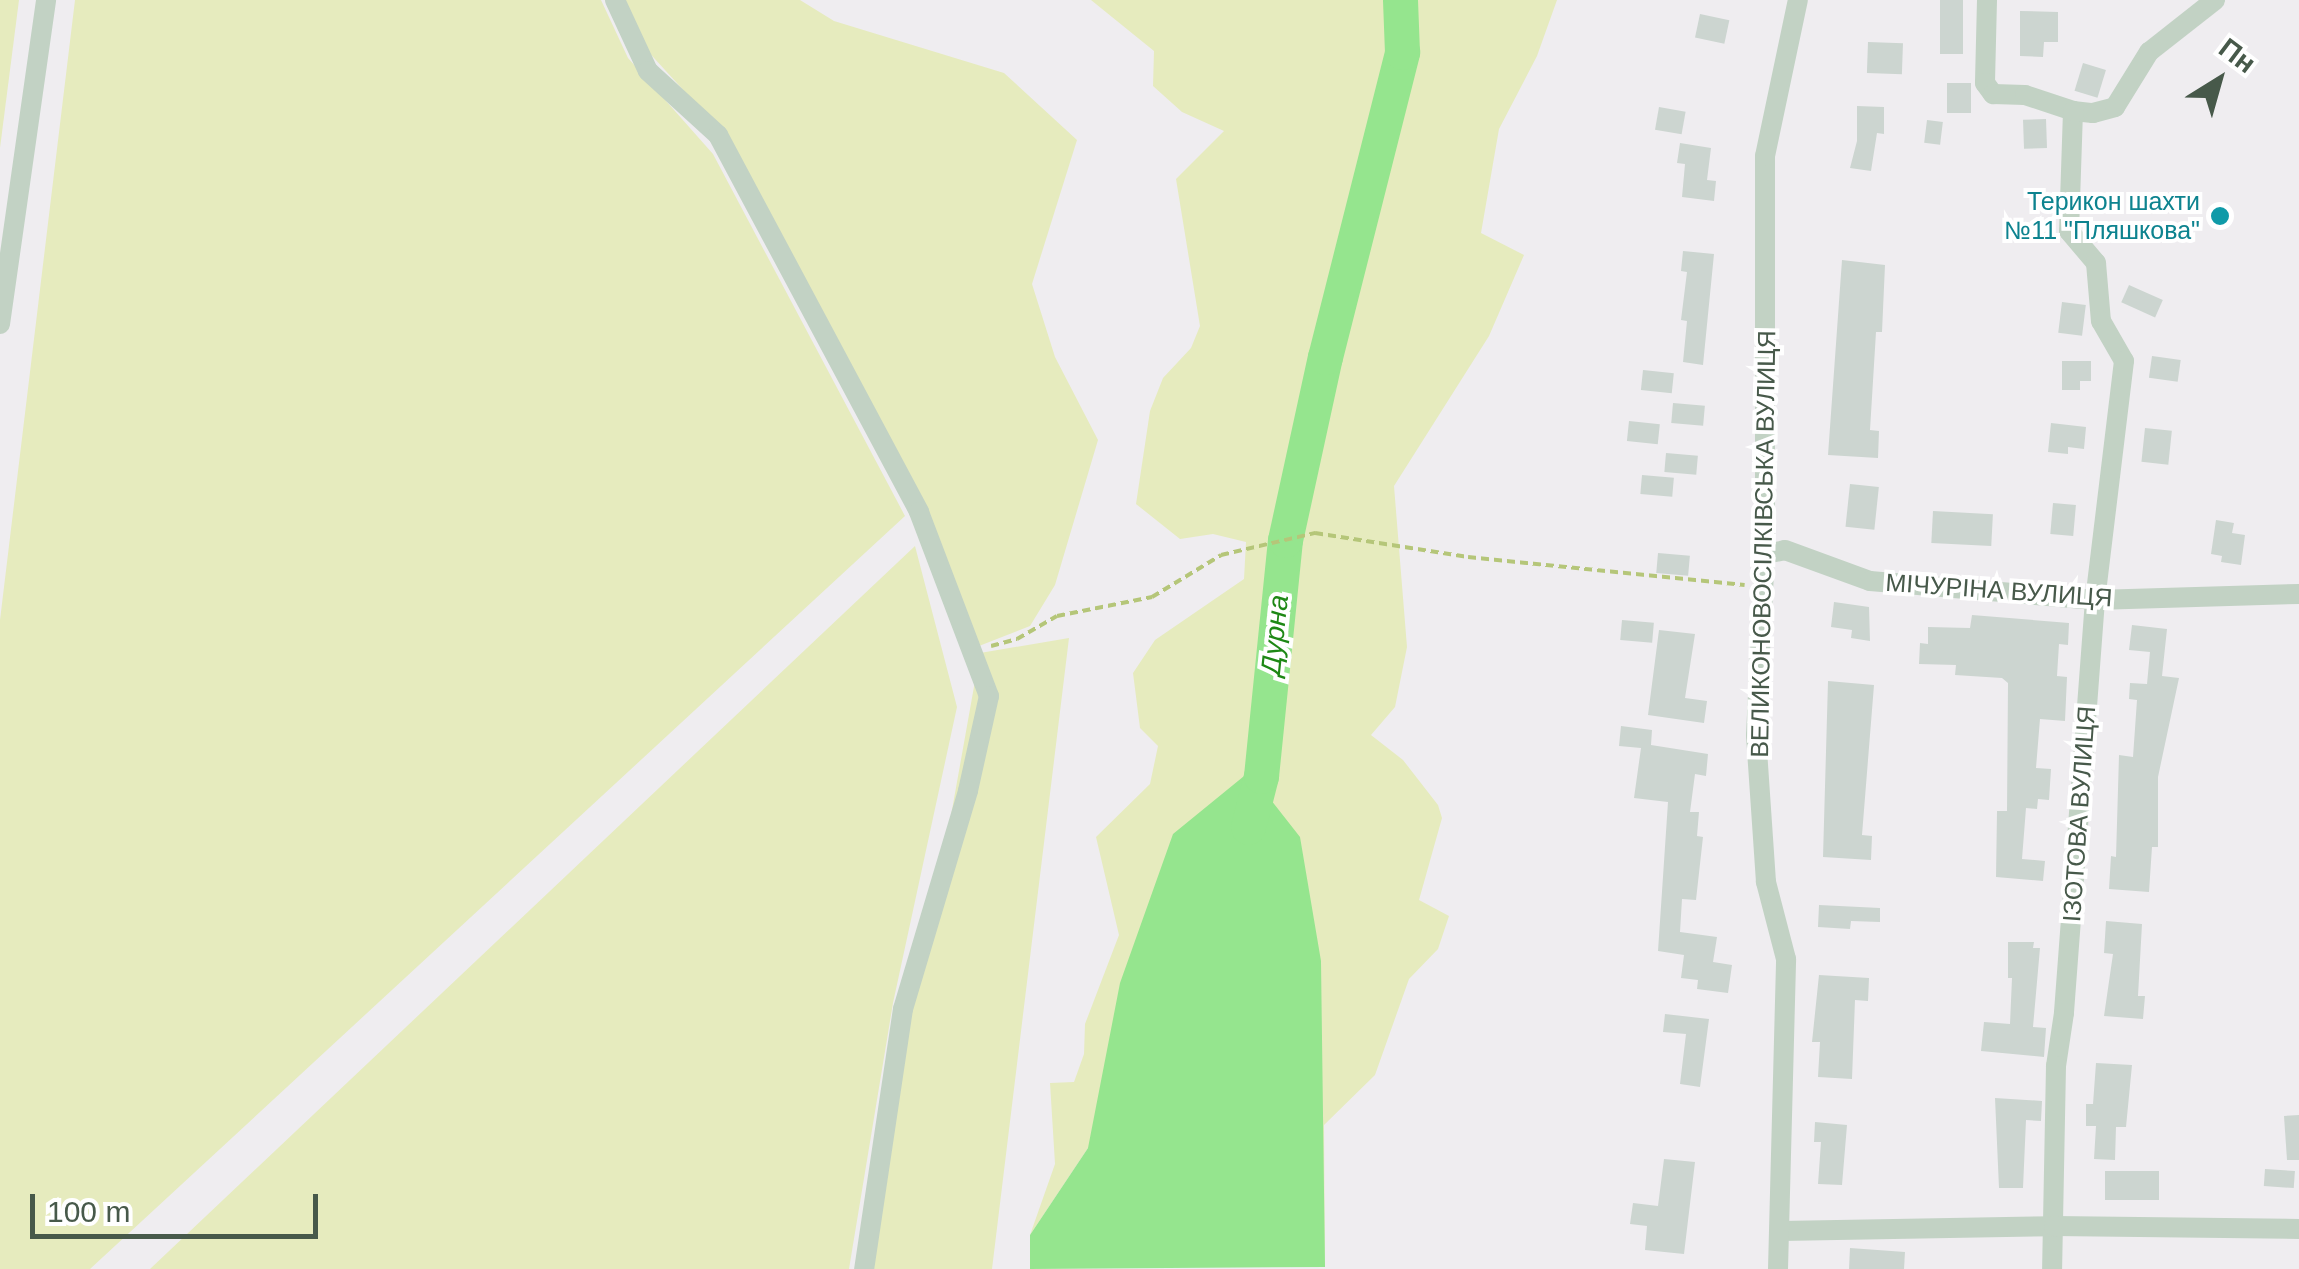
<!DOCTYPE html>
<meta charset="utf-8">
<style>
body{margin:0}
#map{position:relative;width:2299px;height:1269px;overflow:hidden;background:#efedf0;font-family:Arial,sans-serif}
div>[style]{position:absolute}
.green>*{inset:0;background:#e6ebbe}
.water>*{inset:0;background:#95e58e}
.river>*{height:35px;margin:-17.5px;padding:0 17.5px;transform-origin:17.5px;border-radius:17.5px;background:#95e58e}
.building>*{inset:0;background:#ccd5d0;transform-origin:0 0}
.path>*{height:4px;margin-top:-2px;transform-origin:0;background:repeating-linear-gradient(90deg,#b5c679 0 8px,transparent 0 13px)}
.minor>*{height:20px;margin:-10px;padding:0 10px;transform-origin:10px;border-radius:10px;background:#c2d2c4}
.dots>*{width:28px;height:28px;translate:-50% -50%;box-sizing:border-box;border:5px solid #fff;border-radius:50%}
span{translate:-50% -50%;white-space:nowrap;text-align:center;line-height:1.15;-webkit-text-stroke:8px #fff;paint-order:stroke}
.culture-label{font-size:25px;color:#0d838f}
.right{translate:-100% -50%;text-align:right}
.street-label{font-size:25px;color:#47594a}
.water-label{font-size:28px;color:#1e8815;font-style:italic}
.north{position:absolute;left:2169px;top:30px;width:100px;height:100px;-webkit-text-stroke:8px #fff;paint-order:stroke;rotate:37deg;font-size:28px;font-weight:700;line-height:40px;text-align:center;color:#47594a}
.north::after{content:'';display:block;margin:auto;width:35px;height:45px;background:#47594a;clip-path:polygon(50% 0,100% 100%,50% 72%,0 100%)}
.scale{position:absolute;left:30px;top:1194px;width:288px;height:45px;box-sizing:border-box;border:5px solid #47594a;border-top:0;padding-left:12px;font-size:30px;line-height:35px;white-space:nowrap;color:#47594a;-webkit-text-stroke:8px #fff;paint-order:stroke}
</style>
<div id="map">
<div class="green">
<i style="clip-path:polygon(0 0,19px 0,0 148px)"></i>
<i style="clip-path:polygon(75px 0,601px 0,628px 58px,713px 154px,905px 516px,90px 1269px,0 1269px,0 620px)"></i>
<i style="clip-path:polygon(618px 0,800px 0,834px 21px,1004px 73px,1077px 140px,1032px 284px,1055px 357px,1098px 440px,1055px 585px,1030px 626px,979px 646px,731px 142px,643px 46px)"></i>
<i style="clip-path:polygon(1091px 0,1557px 0,1537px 56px,1499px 129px,1481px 233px,1524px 255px,1489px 336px,1394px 486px,1407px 647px,1395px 707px,1371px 735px,1403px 760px,1438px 805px,1442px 818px,1419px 900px,1449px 916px,1438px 949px,1409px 979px,1375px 1075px,1324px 1125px,1325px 1267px,1088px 1148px,1030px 1235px,1055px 1164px,1050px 1083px,1074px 1082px,1084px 1054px,1085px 1024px,1119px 935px,1096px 837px,1150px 784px,1158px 746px,1140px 728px,1133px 673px,1155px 640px,1244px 579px,1246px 542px,1213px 534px,1180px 539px,1136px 504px,1150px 411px,1163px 378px,1191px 348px,1200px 326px,1176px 179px,1224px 131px,1182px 112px,1153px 86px,1154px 51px)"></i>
<i style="clip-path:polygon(915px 546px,957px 707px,893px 1003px,849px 1269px,150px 1269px)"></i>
<i style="clip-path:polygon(1069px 638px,992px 1269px,870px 1269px,912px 1006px,924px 967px,980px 653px)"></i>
</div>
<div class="water">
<i style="clip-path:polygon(1249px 772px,1300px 837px,1321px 961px,1325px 1267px,1030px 1269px,1030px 1235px,1088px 1148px,1120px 983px,1173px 834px)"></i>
</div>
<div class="river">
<i style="left:1248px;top:827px;width:53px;rotate:-75.7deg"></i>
<i style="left:1261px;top:776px;width:237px;rotate:-84.2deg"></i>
<i style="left:1285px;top:540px;width:187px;rotate:-77.7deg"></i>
<i style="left:1325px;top:357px;width:315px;rotate:-75.8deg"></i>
<i style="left:1402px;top:52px;width:52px;rotate:-92.2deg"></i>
</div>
<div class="building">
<i style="left:1940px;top:0;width:23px;height:54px"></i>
<i style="clip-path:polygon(2020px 11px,2058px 12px,2058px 42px,2044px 42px,2043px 57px,2020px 56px)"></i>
<i style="left:1700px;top:14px;width:30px;height:24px;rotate:12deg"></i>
<i style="left:1868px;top:42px;width:35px;height:31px;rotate:2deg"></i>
<i style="left:2083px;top:63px;width:24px;height:29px;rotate:17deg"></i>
<i style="left:1947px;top:83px;width:24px;height:30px"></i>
<i style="clip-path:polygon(1857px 106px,1884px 107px,1884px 134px,1877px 133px,1871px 171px,1850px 168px,1857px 141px)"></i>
<i style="left:1659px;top:107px;width:27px;height:23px;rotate:10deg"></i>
<i style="left:2046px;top:119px;width:29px;height:23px;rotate:88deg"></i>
<i style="left:1927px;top:120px;width:16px;height:23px;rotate:7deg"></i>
<i style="clip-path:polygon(1680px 143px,1711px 148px,1707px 180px,1716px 181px,1714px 201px,1682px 197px,1685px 164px,1677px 163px)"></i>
<i style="clip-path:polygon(1683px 251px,1714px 254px,1703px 365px,1683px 362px,1687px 321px,1681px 320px,1687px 272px,1681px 271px)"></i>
<i style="clip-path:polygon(1842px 260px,1885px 265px,1882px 332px,1876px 332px,1870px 430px,1879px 431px,1878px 458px,1828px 455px)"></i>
<i style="left:2129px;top:285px;width:37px;height:19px;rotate:24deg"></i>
<i style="left:2062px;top:302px;width:24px;height:31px;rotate:7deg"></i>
<i style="left:2152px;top:356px;width:29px;height:22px;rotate:8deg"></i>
<i style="clip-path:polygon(2062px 361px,2091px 361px,2091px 381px,2080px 381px,2080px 390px,2062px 390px)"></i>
<i style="left:1643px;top:370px;width:31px;height:20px;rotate:6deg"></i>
<i style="left:1673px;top:403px;width:32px;height:20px;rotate:5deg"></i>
<i style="left:1629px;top:421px;width:31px;height:20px;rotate:6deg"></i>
<i style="clip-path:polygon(2051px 423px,2086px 427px,2084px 449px,2068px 447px,2068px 454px,2048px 452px)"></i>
<i style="left:2145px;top:428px;width:27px;height:34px;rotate:6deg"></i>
<i style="left:1666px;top:453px;width:32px;height:19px;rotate:5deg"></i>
<i style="left:1642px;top:475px;width:32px;height:19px;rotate:5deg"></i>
<i style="left:1850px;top:484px;width:29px;height:43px;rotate:6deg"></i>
<i style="left:2053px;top:503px;width:23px;height:31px;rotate:5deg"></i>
<i style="left:1933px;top:511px;width:60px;height:32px;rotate:3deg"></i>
<i style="clip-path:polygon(2216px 520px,2234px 523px,2232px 533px,2245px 535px,2241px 565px,2221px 562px,2222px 556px,2211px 554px)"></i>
<i style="left:1658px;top:553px;width:32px;height:20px;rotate:5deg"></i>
<i style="clip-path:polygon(1834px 602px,1869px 607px,1870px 641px,1851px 638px,1852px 630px,1831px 627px)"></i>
<i style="clip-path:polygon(1972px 615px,2069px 623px,2068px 645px,2059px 644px,2057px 676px,2067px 677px,2065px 721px,2040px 719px,2036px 768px,2051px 769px,2049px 800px,2038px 799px,2037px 809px,2026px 808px,2022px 859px,2045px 861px,2043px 881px,1996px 877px,1997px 811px,2007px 811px,2008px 683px,2002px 678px,1955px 675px,1956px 665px,1919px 664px,1920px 643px,1928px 644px,1928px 627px,1970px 628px)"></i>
<i style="left:1622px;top:620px;width:32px;height:20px;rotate:5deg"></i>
<i style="clip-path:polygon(2132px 625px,2167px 629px,2162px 676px,2179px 678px,2158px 777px,2158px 847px,2152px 847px,2149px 892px,2109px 889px,2111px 856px,2116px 857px,2119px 755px,2133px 757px,2137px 700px,2129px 699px,2130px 683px,2147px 684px,2150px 652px,2129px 650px)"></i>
<i style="clip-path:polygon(1659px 630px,1695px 634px,1685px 698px,1707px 701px,1704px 723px,1648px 715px)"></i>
<i style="clip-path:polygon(1828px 681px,1874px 685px,1862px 835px,1872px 836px,1871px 860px,1823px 857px)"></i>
<i style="clip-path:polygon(1621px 726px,1652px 730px,1651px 745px,1708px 754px,1706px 776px,1695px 774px,1690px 812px,1699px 812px,1697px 836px,1703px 837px,1696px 900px,1682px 899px,1680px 932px,1717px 937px,1713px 962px,1732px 965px,1728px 993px,1697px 989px,1698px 980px,1681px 978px,1684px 955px,1658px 951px,1668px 802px,1634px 798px,1641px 748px,1619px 746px)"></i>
<i style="clip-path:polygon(1819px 905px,1880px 908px,1880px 922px,1851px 921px,1850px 929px,1818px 927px)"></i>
<i style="clip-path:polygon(2106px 921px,2142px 924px,2138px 996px,2145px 996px,2143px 1019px,2104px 1016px,2113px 954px,2104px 953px)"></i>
<i style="clip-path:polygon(2008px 942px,2034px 942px,2033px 948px,2040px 948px,2033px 1027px,2046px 1028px,2044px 1057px,1981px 1051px,1984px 1022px,2010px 1024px,2012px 978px,2008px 978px)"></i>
<i style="clip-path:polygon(1819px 975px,1869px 978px,1868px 1001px,1855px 1000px,1852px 1079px,1818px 1077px,1820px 1042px,1812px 1042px)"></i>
<i style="clip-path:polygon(1665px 1014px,1709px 1019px,1700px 1087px,1680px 1084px,1686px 1034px,1663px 1032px)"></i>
<i style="clip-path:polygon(2096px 1063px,2132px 1065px,2126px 1127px,2116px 1127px,2115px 1160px,2094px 1159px,2096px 1126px,2086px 1126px,2086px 1104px,2093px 1104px)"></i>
<i style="clip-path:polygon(1995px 1098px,2042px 1101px,2041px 1121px,2026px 1120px,2023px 1188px,1999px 1188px)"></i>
<i style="clip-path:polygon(2299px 1115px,2299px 1160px,2287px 1160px,2284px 1116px)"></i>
<i style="clip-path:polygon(1815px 1122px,1847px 1125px,1842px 1185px,1818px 1184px,1821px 1142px,1814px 1142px)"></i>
<i style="clip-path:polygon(1664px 1159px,1695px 1162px,1684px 1254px,1645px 1250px,1647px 1226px,1630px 1224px,1633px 1203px,1658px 1206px)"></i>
<i style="left:2265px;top:1169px;width:30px;height:17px;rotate:4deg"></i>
<i style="left:2105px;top:1171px;width:54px;height:29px"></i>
<i style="clip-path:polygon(1850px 1248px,1905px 1252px,1904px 1269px,1849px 1269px)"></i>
</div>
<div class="path">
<i style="left:991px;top:646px;width:27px;rotate:-15deg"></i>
<i style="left:1017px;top:639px;width:46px;rotate:-29.9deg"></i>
<i style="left:1057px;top:616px;width:97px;rotate:-11.3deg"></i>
<i style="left:1152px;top:597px;width:81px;rotate:-31.3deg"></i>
<i style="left:1221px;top:555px;width:97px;rotate:-13.2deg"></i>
<i style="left:1315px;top:533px;width:155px;rotate:8.9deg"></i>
<i style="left:1468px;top:557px;width:278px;rotate:5.8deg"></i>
</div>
<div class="minor">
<i style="left:615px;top:0;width:78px;rotate:65.1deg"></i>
<i style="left:648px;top:71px;width:95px;rotate:42.4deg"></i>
<i style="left:718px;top:135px;width:427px;rotate:61.9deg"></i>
<i style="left:919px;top:512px;width:197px;rotate:69.2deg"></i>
<i style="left:989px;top:696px;width:97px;rotate:102.5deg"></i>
<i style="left:968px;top:791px;width:227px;rotate:106.6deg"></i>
<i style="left:903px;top:1009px;width:263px;rotate:98.5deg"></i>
<i style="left:1987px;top:0;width:83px;rotate:91.4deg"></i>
<i style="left:1985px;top:83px;width:14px;rotate:54deg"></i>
<i style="left:1993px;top:94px;width:32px;rotate:2deg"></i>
<i style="left:2025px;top:95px;width:51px;rotate:18.4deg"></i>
<i style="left:2073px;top:111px;width:120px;rotate:91.9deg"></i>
<i style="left:2069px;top:231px;width:42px;rotate:49.8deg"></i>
<i style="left:2096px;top:263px;width:58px;rotate:85.1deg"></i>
<i style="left:2101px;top:321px;width:46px;rotate:60.1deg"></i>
<i style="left:2124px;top:361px;width:241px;rotate:96.9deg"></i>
<i style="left:2095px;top:600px;width:414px;rotate:94.3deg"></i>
<i style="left:2064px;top:1013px;width:54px;rotate:98.6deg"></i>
<i style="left:2056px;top:1066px;width:203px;rotate:91.1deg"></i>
<i style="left:2073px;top:111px;width:20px;rotate:6deg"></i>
<i style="left:2093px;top:113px;width:23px;rotate:-15deg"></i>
<i style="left:2115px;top:107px;width:65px;rotate:-58.3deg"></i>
<i style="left:2149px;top:52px;width:84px;rotate:-38.2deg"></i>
<i style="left:0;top:324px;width:327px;rotate:-81.9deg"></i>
<i style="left:1765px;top:554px;width:20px;rotate:-11deg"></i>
<i style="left:1785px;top:550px;width:90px;rotate:20deg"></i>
<i style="left:1870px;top:581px;width:226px;rotate:4.8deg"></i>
<i style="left:2095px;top:600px;width:204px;rotate:-1.7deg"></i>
<i style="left:1781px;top:1231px;width:273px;rotate:-1deg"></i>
<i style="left:2054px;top:1226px;width:245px;rotate:0.7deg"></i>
<i style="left:1778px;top:1269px;width:310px;rotate:-88.5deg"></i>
<i style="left:1786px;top:959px;width:80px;rotate:-104.6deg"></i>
<i style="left:1766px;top:882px;width:147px;rotate:-93.9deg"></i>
<i style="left:1756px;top:735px;width:181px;rotate:-87.2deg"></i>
<i style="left:1765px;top:554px;width:398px;rotate:-90deg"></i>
<i style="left:1765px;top:156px;width:159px;rotate:-78.1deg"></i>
</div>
<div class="dots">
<i style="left:2220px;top:216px;background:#0f9aa8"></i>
</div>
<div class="culture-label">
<span class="right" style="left:2200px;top:216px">Терикон шахти<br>№11 "Пляшкова"</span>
</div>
<div class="street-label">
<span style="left:1763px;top:544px;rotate:-89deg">ВЕЛИКОНОВОСІЛКІВСЬКА ВУЛИЦЯ</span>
<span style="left:1999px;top:590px;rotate:4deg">МІЧУРІНА ВУЛИЦЯ</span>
<span style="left:2079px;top:814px;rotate:-86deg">ІЗОТОВА ВУЛИЦЯ</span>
</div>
<div class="water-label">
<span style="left:1275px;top:635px;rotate:-84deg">Дурна</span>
</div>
<div class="north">Пн</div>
<div class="scale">100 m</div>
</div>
